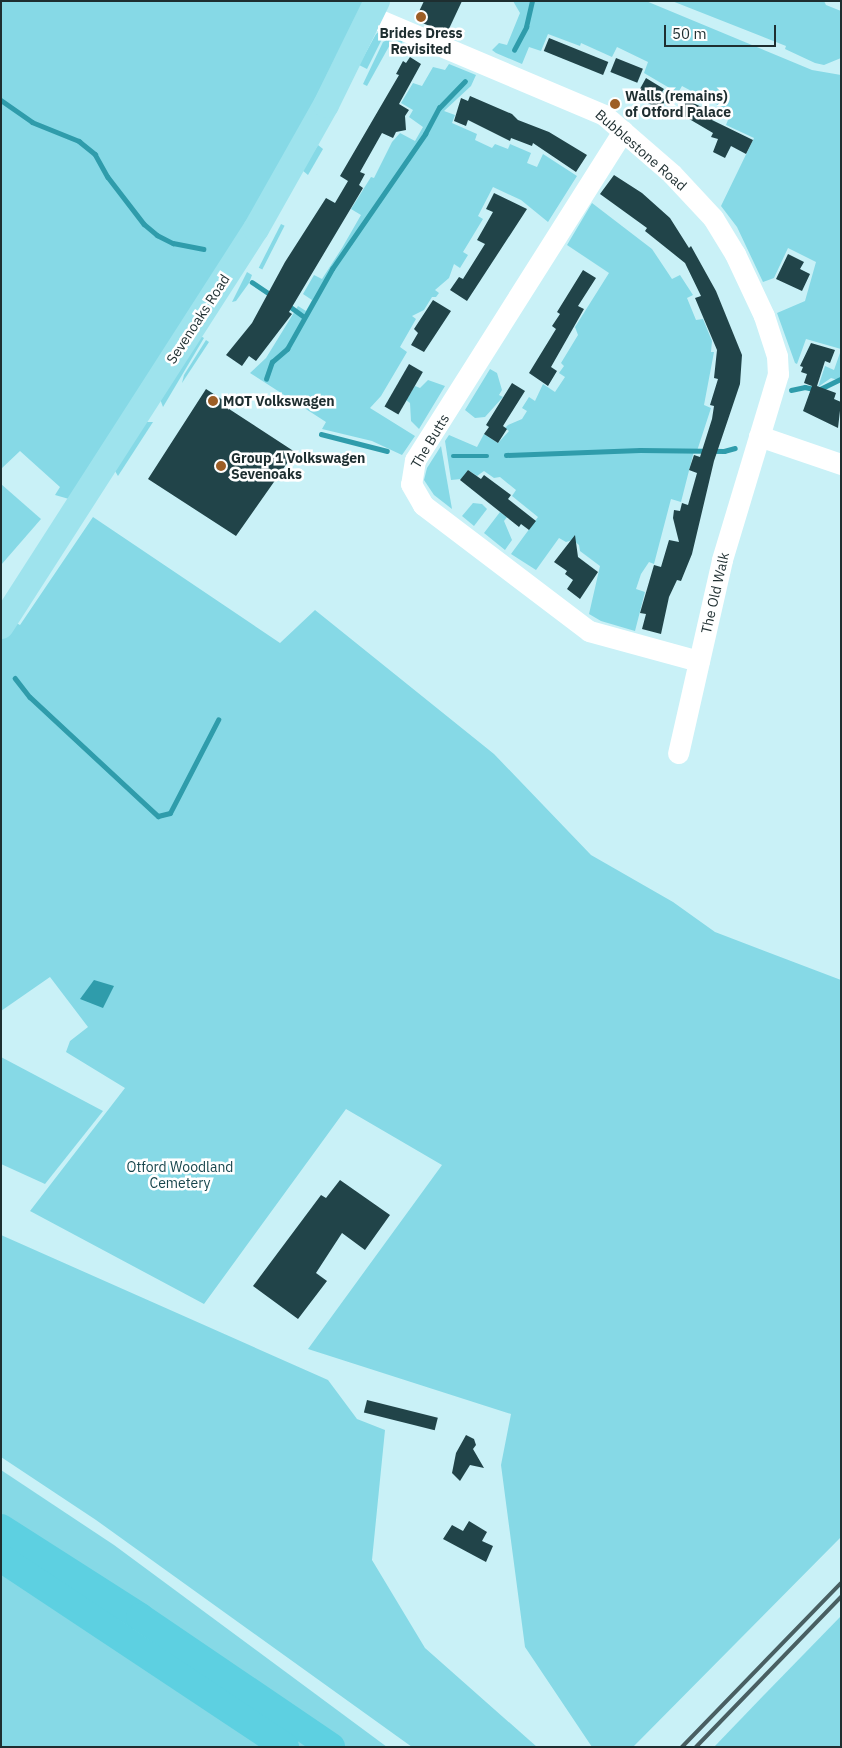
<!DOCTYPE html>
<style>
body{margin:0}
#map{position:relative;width:842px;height:1748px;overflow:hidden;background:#c9f1f7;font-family:"IBM Plex Sans",sans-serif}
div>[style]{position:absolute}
.green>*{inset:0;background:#86d9e6;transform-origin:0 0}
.water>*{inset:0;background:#2f9cab}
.stream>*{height:4.5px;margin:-2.25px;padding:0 2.25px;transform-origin:2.25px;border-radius:2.25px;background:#2f9cab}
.building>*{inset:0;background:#214449;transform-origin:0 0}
.minor>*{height:21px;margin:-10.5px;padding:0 10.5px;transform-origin:10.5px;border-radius:10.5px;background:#fff}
.major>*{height:26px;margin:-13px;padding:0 13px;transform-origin:13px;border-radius:13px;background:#9ee3ed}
.highway>*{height:28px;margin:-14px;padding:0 14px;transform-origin:14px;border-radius:14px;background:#5dd0e1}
.rail>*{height:4px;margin:-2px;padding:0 2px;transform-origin:2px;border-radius:2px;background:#495f62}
.dots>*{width:14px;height:14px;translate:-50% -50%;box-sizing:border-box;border:2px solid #fff;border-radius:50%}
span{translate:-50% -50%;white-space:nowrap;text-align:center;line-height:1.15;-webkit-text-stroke:5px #fff;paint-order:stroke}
.poi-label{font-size:14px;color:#1e2e30;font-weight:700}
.left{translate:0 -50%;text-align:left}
.street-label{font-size:14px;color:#1e2e30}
.park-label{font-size:14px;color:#18464d}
.frame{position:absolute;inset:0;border:2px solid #1e2e30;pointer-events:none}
.scale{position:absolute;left:664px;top:25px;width:112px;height:22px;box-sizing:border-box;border:2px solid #1e2e30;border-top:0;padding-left:6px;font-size:15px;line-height:18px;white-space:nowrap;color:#1e2e30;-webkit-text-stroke:4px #fff;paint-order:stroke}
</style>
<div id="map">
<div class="green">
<i style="clip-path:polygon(1px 1px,365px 1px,267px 193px,69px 499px,55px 495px,60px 487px,20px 451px,1px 469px)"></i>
<i style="clip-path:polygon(513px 1px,646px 1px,812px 70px,841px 75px,841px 349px,806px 339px,797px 364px,795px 363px,777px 313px,805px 301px,816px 262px,788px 248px,774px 278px,763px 282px,737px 227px,721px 206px,754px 138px,726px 125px,731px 112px,682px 86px,678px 93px,644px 73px,648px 62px,617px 47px,612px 57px,581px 43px,580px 46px,548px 34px,541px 51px,529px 47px,522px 64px,496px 53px,492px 50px,499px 43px,507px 45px,520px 13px)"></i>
<i style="clip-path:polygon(672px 1px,824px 1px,826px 5px,841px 11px,841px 58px,824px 65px,815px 63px,785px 49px,786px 46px)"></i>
<i style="clip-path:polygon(380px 31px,404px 38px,402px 43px,388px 37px,382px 39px,367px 69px,359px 65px,376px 34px)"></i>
<i style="clip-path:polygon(387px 40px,392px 41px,367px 86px,363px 84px,383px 42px)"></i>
<i style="clip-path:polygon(449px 64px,476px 75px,471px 86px,444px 111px,455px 115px,452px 123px,477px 134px,475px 140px,492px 148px,495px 144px,508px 149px,510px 144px,531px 153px,527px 163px,537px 167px,543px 154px,577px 176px,548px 222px,521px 200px,493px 187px,478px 216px,483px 219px,463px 252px,468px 255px,460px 268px,454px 264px,449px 278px,435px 290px,439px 293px,436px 297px,432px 297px,424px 310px,412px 316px,416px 319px,400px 347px,407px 352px,381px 396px,370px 408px,415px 436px,402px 455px,372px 441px,322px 429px,326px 422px,250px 373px,266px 358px,298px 306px,306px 311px,312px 300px,303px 294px,314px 275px,322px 279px,342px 248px,361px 215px,351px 209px,371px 177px,374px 178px,392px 142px,400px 133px,415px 141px,423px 127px,409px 117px,413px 110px,401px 103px,413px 83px,422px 86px,433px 67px,445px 70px)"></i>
<i style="clip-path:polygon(318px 145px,323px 149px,308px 175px,302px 170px)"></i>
<i style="clip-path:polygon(592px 203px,652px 249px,672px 279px,680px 275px,693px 295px,687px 298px,696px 320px,703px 319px,712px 341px,711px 352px,714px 352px,704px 405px,711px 408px,697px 451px,694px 451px,681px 502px,671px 499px,654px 564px,649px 562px,641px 574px,636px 589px,645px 592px,635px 631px,601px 621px,589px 614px,600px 566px,580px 551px,579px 545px,573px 540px,566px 542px,559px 538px,536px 570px,511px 554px,538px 517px,512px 496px,516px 490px,500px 477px,494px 478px,484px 471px,477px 476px,468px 470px,461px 479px,451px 480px,445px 441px,449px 435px,477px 447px,484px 434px,498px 443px,509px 431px,505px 428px,508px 425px,522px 419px,527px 411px,522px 408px,529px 397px,535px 401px,543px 384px,555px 392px,565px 377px,559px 373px,564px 366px,561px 363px,578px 335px,575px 327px,609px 273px,567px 245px)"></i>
<i style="left:281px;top:224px;width:4px;height:49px;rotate:27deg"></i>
<i style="clip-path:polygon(247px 272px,252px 275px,249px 283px,236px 301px,232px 302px)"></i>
<i style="clip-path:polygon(199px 335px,204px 338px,163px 407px,160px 399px)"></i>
<i style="clip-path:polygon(206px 340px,209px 342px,182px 383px,184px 375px)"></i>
<i style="clip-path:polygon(841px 350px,841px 381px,831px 378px,818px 387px,825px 366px,834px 370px)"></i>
<i style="clip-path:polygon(490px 369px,497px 373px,502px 390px,499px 395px,503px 397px,485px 417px,475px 418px,465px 410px)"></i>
<i style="clip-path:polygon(428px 380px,445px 386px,419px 429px,411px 421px,410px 403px,406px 400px,415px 386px,420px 388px)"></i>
<i style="clip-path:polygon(144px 422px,153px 422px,118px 476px,115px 471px)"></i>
<i style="clip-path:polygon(441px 446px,452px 509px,434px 495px,424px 480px,427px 468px)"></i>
<i style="clip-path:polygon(1px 484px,41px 519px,1px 565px)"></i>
<i style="clip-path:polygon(473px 503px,482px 504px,487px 509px,474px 526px,462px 516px)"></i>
<i style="clip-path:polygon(500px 512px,507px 517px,504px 521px,512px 540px,505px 550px,484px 533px)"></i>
<i style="clip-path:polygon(93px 517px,280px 643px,315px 610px,494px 754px,591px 855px,673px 902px,715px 932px,841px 980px,841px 1537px,633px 1747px,592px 1747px,525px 1647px,501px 1465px,511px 1414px,308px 1349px,442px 1165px,346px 1109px,204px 1304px,30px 1211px,125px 1088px,66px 1052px,70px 1041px,88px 1027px,50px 977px,1px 1011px,1px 615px,20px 625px)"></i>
<i style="clip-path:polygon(1px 1057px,103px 1111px,45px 1184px,1px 1164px)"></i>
<i style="clip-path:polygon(1px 1235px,328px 1380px,357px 1419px,385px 1430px,372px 1560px,425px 1648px,537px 1747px,412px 1747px,96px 1520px,1px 1457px)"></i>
<i style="clip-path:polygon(1px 1470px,114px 1545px,387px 1747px,1px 1747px)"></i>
<i style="clip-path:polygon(841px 1616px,841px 1747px,714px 1747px,765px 1694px)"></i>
</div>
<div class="water">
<i style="clip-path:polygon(94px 980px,114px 986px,103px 1008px,80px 999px)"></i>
</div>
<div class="stream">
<i style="left:514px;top:50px;width:26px;rotate:-62deg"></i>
<i style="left:526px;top:27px;width:27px;rotate:-77deg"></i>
<i style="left:1px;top:100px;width:38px;rotate:35deg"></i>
<i style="left:32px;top:122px;width:51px;rotate:22deg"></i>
<i style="left:79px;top:141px;width:21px;rotate:39deg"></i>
<i style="left:95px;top:154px;width:26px;rotate:61deg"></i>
<i style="left:108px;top:177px;width:59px;rotate:52.5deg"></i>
<i style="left:144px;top:224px;width:17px;rotate:40deg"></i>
<i style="left:157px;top:235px;width:18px;rotate:27deg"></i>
<i style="left:173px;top:243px;width:31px;rotate:11deg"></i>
<i style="left:252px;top:282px;width:25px;rotate:34deg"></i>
<i style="left:288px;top:305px;width:19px;rotate:36deg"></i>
<i style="left:266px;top:379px;width:18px;rotate:-71deg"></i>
<i style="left:272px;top:362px;width:20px;rotate:-41deg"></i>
<i style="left:287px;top:349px;width:92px;rotate:-60.6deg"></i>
<i style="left:332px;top:269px;width:164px;rotate:-55.4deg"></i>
<i style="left:425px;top:134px;width:30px;rotate:-62deg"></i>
<i style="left:439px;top:108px;width:37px;rotate:-46deg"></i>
<i style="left:791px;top:390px;width:14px;rotate:-12deg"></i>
<i style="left:805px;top:387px;width:13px;rotate:13deg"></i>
<i style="left:818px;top:390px;width:25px;rotate:-26deg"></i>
<i style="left:321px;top:434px;width:68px;rotate:14.4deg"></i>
<i style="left:506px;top:455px;width:134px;rotate:-2.1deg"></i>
<i style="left:640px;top:450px;width:84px;rotate:0.7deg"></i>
<i style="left:724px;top:451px;width:11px;rotate:-15deg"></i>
<i style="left:453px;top:456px;width:34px"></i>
<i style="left:15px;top:678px;width:24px;rotate:52deg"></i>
<i style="left:30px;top:697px;width:175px;rotate:42.9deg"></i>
<i style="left:158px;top:816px;width:12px;rotate:-14deg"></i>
<i style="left:170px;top:813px;width:105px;rotate:-62.7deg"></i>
</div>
<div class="building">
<i style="clip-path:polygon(424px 1px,462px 1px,447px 33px,415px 20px)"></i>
<i style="left:549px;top:38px;width:64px;height:14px;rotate:22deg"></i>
<i style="clip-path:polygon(410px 57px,421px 64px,399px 104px,409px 110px,405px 116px,406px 130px,396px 132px,393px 138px,382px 133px,360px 172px,365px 174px,359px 185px,363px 188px,289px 312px,292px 314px,256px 361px,249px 356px,242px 366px,226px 355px,252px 323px,285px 262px,326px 198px,335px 203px,348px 181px,340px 176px,399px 75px,396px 74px,403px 61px,406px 63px)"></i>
<i style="left:616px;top:58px;width:29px;height:15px;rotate:22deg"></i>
<i style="clip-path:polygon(646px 78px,664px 89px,662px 92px,668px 96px,660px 110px,636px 96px)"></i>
<i style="clip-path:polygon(470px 96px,512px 114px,518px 120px,549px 132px,587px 155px,576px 172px,533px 143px,532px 146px,511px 138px,510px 141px,468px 120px,466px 126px,454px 121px,461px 98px,468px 101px)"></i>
<i style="clip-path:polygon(687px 100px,710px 111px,714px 116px,712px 120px,753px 140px,746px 154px,731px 146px,725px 158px,713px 152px,718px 139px,711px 137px,713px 133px,679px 113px)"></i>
<i style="clip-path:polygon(614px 175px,642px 193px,670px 218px,689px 248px,691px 246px,716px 291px,742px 355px,740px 384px,714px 461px,692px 554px,681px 581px,677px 580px,669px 597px,661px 634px,642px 629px,646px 614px,640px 613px,654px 565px,661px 567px,669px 540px,679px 542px,673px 518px,674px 510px,680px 511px,682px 503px,688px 505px,697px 473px,689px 470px,694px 455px,700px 457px,712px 419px,714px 406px,710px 405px,718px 379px,714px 378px,717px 350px,695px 298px,701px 296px,685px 263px,645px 231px,647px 228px,600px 194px)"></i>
<i style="clip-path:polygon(494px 193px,527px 209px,467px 301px,450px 290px,459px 277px,463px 279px,485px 244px,477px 240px,493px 212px,486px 209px)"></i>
<i style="clip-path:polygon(788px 254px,804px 262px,800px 269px,810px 274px,802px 291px,776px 279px)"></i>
<i style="clip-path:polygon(583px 270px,596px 278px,578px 306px,584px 309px,551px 367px,557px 371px,548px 386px,529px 373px,556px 329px,552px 326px,560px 314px,557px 312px)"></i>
<i style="clip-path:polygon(433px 300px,451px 311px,424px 352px,411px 345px,418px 333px,414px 329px)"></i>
<i style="clip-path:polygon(811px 343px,835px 350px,830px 363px,825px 361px,817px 386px,836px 393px,834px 399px,841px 402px,838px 428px,803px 411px,812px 386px,804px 383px,807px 374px,801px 372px,803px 367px,800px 366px)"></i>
<i style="left:409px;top:364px;width:16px;height:49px;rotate:30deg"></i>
<i style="clip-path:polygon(512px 383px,525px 391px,503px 426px,507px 429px,498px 443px,484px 434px,489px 427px,486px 425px)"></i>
<i style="clip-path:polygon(206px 389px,229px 404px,226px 407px,295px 452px,236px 536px,148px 479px)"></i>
<i style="clip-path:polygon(468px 470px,481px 479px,484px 475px,511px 495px,508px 499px,536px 521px,529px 530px,521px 524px,519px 527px,460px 480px)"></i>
<i style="clip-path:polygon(575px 535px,578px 557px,598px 572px,580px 599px,567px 589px,573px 580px,565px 574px,567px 571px,554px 562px)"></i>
<i style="clip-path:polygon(340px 1180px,390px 1215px,365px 1250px,342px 1233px,316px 1273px,327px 1281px,298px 1319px,253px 1286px,321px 1195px,326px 1198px)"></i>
<i style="left:367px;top:1400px;width:73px;height:13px;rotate:14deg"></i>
<i style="clip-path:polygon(466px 1435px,474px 1439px,476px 1445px,473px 1449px,484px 1468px,470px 1465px,460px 1481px,452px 1473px,456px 1453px)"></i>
<i style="clip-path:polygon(469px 1521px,487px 1532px,482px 1541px,493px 1546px,486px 1562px,443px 1539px,452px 1525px,463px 1531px)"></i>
</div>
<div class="minor">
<i style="left:370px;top:16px;width:254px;rotate:22.9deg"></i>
<i style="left:604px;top:115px;width:90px;rotate:40.9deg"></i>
<i style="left:672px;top:174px;width:60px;rotate:47deg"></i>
<i style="left:713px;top:218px;width:42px;rotate:58.6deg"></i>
<i style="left:735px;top:254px;width:68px;rotate:64.9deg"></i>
<i style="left:764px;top:316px;width:42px;rotate:72deg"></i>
<i style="left:777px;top:356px;width:18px;rotate:87deg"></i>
<i style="left:778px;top:374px;width:194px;rotate:106.8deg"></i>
<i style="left:722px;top:560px;width:198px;rotate:102.8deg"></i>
<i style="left:623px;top:131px;width:389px;rotate:122.3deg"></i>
<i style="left:415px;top:460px;width:24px;rotate:99deg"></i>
<i style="left:411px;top:484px;width:24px;rotate:60deg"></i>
<i style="left:423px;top:505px;width:208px;rotate:37.2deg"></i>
<i style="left:589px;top:631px;width:114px;rotate:15.3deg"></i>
<i style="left:759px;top:436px;width:87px;rotate:18.9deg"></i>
</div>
<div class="major">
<i style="left:1px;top:626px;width:472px;rotate:-57.3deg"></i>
<i style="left:256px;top:229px;width:142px;rotate:-60.6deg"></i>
<i style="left:326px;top:105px;width:116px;rotate:-63.9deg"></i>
</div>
<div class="highway">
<i style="left:1px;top:1528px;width:165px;rotate:32.6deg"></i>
<i style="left:140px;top:1617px;width:231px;rotate:34.2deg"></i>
<i style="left:1px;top:1558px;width:341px;rotate:33.6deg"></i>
</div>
<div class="rail">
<i style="left:682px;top:1747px;width:228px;rotate:-45.9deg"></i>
<i style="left:696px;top:1747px;width:209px;rotate:-46deg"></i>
</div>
<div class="dots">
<i style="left:421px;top:17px;background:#9d5e26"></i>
<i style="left:615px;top:104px;background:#9d5e26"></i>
<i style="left:213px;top:401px;background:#9d5e26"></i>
<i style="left:221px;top:466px;background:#9d5e26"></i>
</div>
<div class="poi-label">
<span style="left:421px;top:41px">Brides Dress<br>Revisited</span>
<span class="left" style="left:625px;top:104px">Walls (remains)<br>of Otford Palace</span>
<span class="left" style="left:223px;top:401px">MOT Volkswagen</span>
<span class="left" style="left:231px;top:466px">Group 1 Volkswagen<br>Sevenoaks</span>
</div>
<div class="street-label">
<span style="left:641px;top:150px;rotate:41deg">Bubblestone Road</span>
<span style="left:198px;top:319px;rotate:-57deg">Sevenoaks Road</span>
<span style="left:430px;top:441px;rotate:-59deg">The Butts</span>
<span style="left:715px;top:593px;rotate:-77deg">The Old Walk</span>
</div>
<div class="park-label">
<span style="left:180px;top:1175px">Otford Woodland<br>Cemetery</span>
</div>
<div class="frame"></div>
<div class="scale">50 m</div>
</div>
